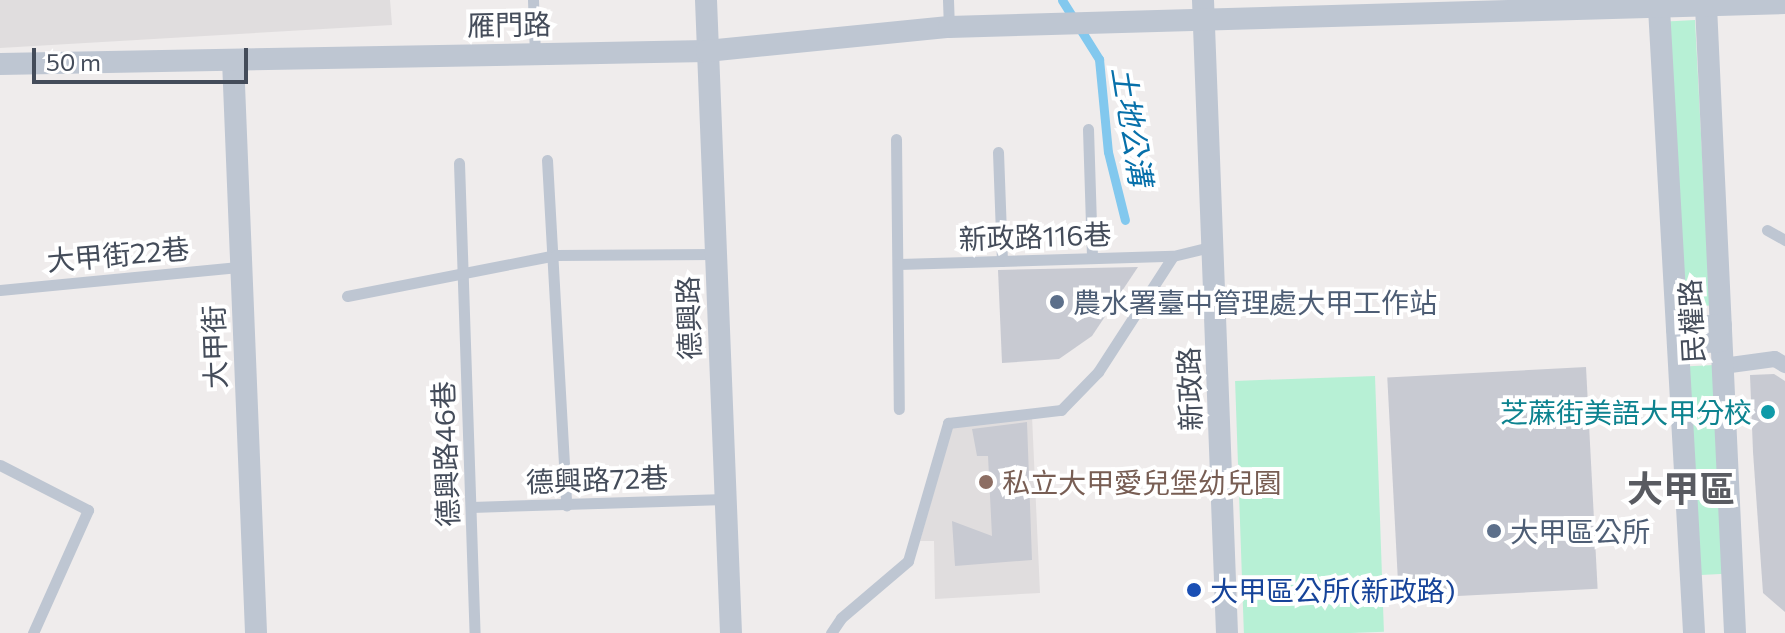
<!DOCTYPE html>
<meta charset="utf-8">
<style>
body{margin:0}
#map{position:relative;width:1785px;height:633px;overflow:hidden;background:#efecec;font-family:Commissioner,"Noto Sans TC",sans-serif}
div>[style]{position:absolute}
.education>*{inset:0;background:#e0ddde}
.green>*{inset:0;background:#b7f0d5;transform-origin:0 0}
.stream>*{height:9px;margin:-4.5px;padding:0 4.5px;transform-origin:4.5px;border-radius:4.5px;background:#82c8ee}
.building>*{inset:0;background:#c8cad2;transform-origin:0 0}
.service>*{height:11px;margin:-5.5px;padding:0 5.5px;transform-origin:5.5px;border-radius:5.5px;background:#bec6d2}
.pedestrian>*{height:16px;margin:-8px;padding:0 8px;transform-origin:8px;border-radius:8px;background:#bec6d2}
.minor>*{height:22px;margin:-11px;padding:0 11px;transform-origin:11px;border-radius:11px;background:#bec6d2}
.dots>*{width:22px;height:22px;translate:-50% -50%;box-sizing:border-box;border:4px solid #fff;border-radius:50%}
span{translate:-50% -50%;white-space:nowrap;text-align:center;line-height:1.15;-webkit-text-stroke:8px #fff;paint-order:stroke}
.street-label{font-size:28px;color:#444c5a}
.service-label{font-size:28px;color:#4e5e75}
.left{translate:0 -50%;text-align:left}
.culture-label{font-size:28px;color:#0d838f}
.right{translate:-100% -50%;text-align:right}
.education-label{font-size:28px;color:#785e54}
.transit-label{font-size:28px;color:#164399}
.water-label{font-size:30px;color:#0770aa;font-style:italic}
.district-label{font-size:36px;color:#595b61;font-weight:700}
.scale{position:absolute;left:32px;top:48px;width:216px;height:36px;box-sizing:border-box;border:4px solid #444c5a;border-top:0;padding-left:10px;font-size:24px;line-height:28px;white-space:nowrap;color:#444c5a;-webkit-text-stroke:6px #fff;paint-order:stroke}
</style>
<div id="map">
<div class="education">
<i style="clip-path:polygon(0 0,390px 0,392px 25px,0 48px)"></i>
<i style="clip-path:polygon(1032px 416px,1040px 593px,935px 599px,934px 541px,920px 541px,953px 424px)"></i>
</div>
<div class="green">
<i style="left:1695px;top:20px;width:286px;height:28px;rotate:87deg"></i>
<i style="left:1714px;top:365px;width:209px;height:29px;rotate:87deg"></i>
<i style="left:1375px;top:376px;width:256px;height:140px;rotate:88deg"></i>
</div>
<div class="stream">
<i style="left:1062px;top:0;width:70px;rotate:57.9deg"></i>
<i style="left:1099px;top:59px;width:93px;rotate:84.5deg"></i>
<i style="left:1108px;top:152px;width:70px;rotate:76deg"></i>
</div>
<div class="building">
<i style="clip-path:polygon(1138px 267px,1092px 336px,1059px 359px,1002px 363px,998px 270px)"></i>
<i style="left:1586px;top:367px;width:222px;height:199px;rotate:87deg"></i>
<i style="clip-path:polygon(1774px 374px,1785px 381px,1785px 612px,1763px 593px,1753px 452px,1750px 375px)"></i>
<i style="clip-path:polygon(1027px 422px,1032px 560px,955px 566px,952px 521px,992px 536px,988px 456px,977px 456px,972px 429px)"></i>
</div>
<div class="service">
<i style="left:533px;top:0;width:54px;rotate:87.9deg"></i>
<i style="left:948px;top:0;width:27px;rotate:88deg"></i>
<i style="left:1088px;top:129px;width:129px;rotate:88.2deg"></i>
<i style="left:896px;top:139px;width:270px;rotate:89.4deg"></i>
<i style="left:998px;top:152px;width:109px;rotate:87.9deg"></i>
<i style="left:547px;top:160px;width:346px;rotate:86.8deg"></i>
<i style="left:459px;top:163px;width:470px;rotate:88.1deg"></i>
<i style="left:1767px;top:230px;width:21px;rotate:29deg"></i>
<i style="left:899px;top:264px;width:274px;rotate:-1.7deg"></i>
<i style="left:0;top:290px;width:242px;rotate:-5.5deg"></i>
<i style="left:347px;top:296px;width:213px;rotate:-11.1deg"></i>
<i style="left:556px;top:255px;width:159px;rotate:-0.4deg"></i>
<i style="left:0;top:465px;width:99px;rotate:27.1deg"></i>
<i style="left:88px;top:510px;width:135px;rotate:114.1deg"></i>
<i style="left:471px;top:507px;width:254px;rotate:-1.8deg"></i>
<i style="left:831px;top:633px;width:18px;rotate:-56deg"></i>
<i style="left:841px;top:618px;width:88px;rotate:-40.4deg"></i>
<i style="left:908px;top:561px;width:144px;rotate:-73.8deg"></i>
<i style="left:948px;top:423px;width:114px;rotate:-6.6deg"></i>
<i style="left:1061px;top:410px;width:53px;rotate:-45.8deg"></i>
<i style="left:1098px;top:372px;width:138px;rotate:-57.1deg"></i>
<i style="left:1173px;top:256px;width:42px;rotate:-13.7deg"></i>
</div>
<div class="pedestrian">
<i style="left:1723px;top:366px;width:52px;rotate:-7.7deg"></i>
<i style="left:1775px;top:359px;width:12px;rotate:31deg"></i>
</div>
<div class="minor">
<i style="left:706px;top:0;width:633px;rotate:87.74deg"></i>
<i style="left:1203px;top:0;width:633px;rotate:87.83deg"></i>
<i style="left:1706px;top:6px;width:628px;rotate:87.35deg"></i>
<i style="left:1659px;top:8px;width:626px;rotate:86.79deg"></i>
<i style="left:233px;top:60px;width:573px;rotate:87.7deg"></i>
<i style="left:0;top:64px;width:707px;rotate:-1.05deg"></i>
<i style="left:707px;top:51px;width:243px;rotate:-5.7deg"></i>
<i style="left:949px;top:27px;width:836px;rotate:-1.64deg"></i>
<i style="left:1677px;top:329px;width:44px;rotate:-5.2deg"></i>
<i style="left:1678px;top:344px;width:43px;rotate:-4deg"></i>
</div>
<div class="dots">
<i style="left:1057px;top:302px;background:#5c6f8a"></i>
<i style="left:1768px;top:412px;background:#0f9aa8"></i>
<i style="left:986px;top:482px;background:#8d6e63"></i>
<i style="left:1494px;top:531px;background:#5c6f8a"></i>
<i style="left:1194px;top:590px;background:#1a4fb4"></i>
</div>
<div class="street-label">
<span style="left:509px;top:24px;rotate:-1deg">雁門路</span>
<span style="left:1035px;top:236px;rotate:-2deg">新政路116巷</span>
<span style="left:118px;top:254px;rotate:-5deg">大甲街22巷</span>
<span style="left:688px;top:318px;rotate:-92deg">德興路</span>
<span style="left:1691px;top:321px;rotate:-93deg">民權路</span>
<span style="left:214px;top:347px;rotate:-92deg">大甲街</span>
<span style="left:1189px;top:389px;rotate:-92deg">新政路</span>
<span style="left:445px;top:454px;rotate:-92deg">德興路46巷</span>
<span style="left:597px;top:479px;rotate:-2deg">德興路72巷</span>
</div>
<div class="service-label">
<span class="left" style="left:1073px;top:302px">農水署臺中管理處大甲工作站</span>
<span class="left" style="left:1510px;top:531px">大甲區公所</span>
</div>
<div class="culture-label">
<span class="right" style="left:1752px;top:412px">芝蔴街美語大甲分校</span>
</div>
<div class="education-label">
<span class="left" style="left:1002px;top:482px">私立大甲愛兒堡幼兒園</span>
</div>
<div class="transit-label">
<span class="left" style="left:1210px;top:590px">大甲區公所(新政路)</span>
</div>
<div class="water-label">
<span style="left:1133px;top:126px;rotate:81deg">土地公溝</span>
</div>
<div class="district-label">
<span style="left:1681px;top:488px">大甲區</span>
</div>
<div class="scale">50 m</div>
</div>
